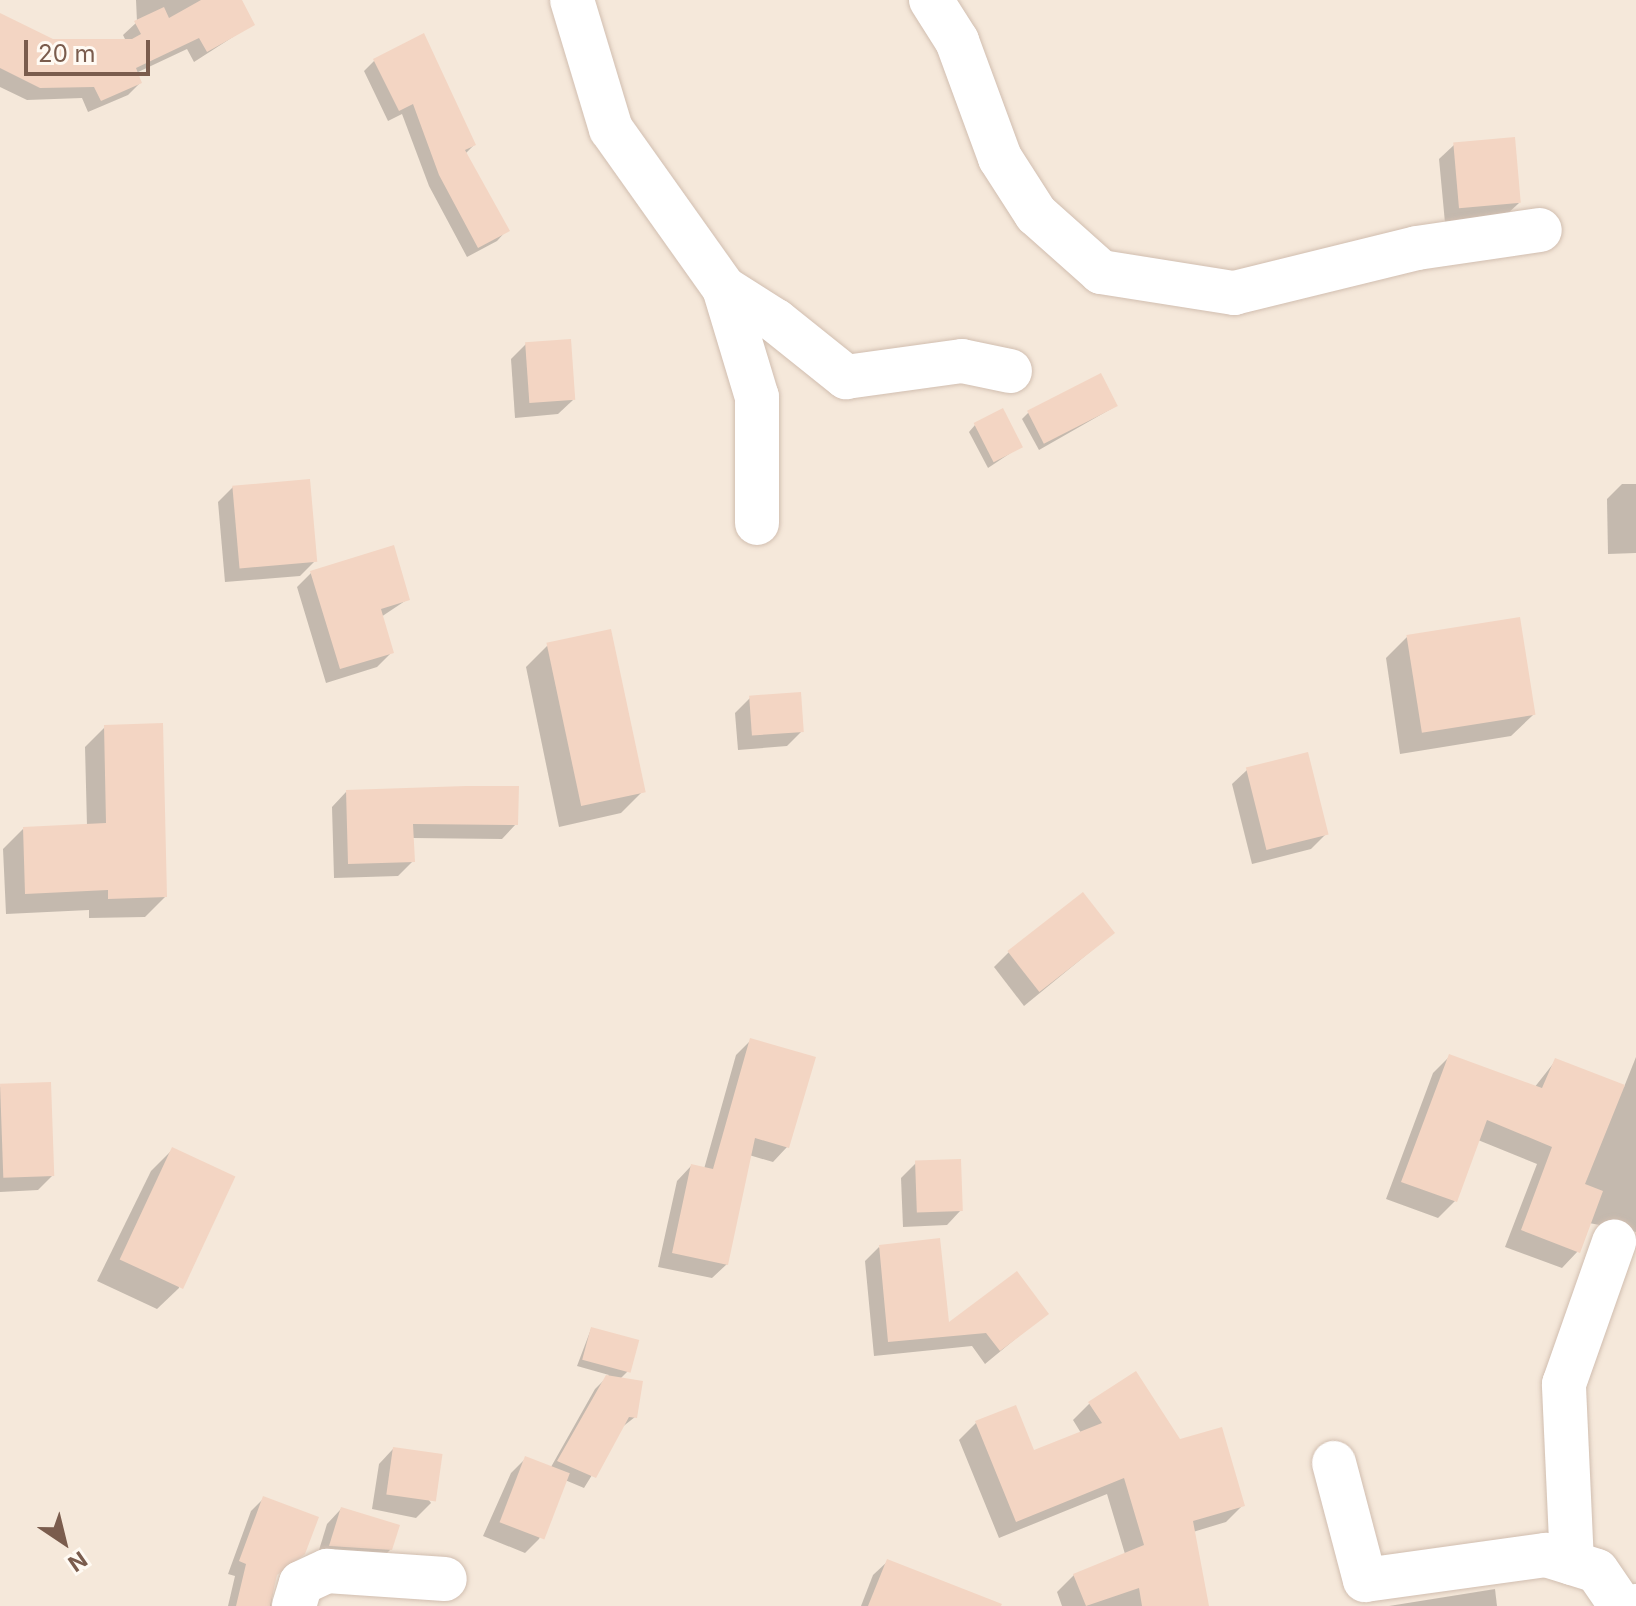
<!DOCTYPE html>
<style>
body{margin:0}
#map{position:relative;width:1636px;height:1606px;overflow:hidden;background:#fdf6ec;font-family:Inter,sans-serif}
div>[style]{position:absolute}
.residential>*{inset:0;background:#f5e8da;transform-origin:0 0}
.shadow>*{inset:0;background:#0003}
.building>*{inset:0;background:#f3d5c3;transform-origin:0 0}
.roads{filter:drop-shadow(0 0 2px #d1beb0) drop-shadow(0 0 2px #d1beb0)}
.minor>*{height:44px;margin:-22px;padding:0 22px;transform-origin:22px;border-radius:22px;background:#fff}
.secondary>*{height:44px;margin:-22px;padding:0 22px;transform-origin:22px;border-radius:22px;background:#fff}
span{translate:-50% -50%;white-space:nowrap;text-align:center;line-height:1.15;-webkit-text-stroke:7px #fffaf3;paint-order:stroke}
.north{position:absolute;left:24px;top:1502px;width:80px;height:80px;-webkit-text-stroke:6px #fffaf3;paint-order:stroke;rotate:145deg;font-size:22px;font-weight:700;line-height:32px;text-align:center;color:#7a5c4d}
.north::after{content:'';display:block;margin:auto;width:28px;height:36px;background:#7a5c4d;clip-path:polygon(50% 0,100% 100%,50% 72%,0 100%)}
.scale{position:absolute;left:24px;top:40px;width:126px;height:36px;box-sizing:border-box;border:4px solid #7a5c4d;border-top:0;padding-left:10px;font-size:24px;line-height:28px;white-space:nowrap;color:#7a5c4d;-webkit-text-stroke:6px #fffaf3;paint-order:stroke}
</style>
<div id="map">
<div class="residential">
<i style="left:0;top:0;width:1636px;height:1606px"></i>
</div>
<div class="shadow">
<i style="clip-path:polygon(136px 0,239px 0,253px 24px,194px 62px,187px 49px,136px 73px,140px 83px,128px 95px,88px 112px,82px 98px,27px 100px,0 87px,0 15px,52px 41px,126px 41px,123px 35px,137px 22px)"></i>
<i style="clip-path:polygon(375px 60px,474px 145px,465px 154px,507px 230px,497px 241px,467px 257px,429px 186px,402px 114px,388px 121px,364px 71px)"></i>
<i style="clip-path:polygon(1454px 145px,1519px 203px,1504px 217px,1445px 223px,1439px 159px)"></i>
<i style="clip-path:polygon(526px 344px,573px 400px,558px 414px,515px 418px,511px 359px)"></i>
<i style="clip-path:polygon(1116px 406px,1039px 450px,1022px 419px,1028px 413px)"></i>
<i style="clip-path:polygon(975px 425px,1021px 446px,988px 468px,969px 432px)"></i>
<i style="clip-path:polygon(1622px 484px,1636px 484px,1636px 553px,1608px 554px,1607px 499px)"></i>
<i style="clip-path:polygon(233px 487px,315px 561px,300px 576px,225px 582px,218px 502px)"></i>
<i style="clip-path:polygon(311px 573px,408px 599px,381px 617px,392px 652px,377px 667px,326px 683px,297px 587px)"></i>
<i style="clip-path:polygon(1407px 637px,1533px 715px,1511px 736px,1400px 754px,1386px 658px)"></i>
<i style="clip-path:polygon(548px 645px,643px 791px,621px 813px,559px 827px,526px 667px)"></i>
<i style="clip-path:polygon(750px 698px,802px 731px,787px 746px,738px 750px,735px 713px)"></i>
<i style="clip-path:polygon(105px 727px,165px 897px,145px 917px,89px 918px,89px 910px,6px 914px,3px 849px,23px 829px,87px 826px,85px 747px)"></i>
<i style="clip-path:polygon(1247px 770px,1326px 834px,1311px 849px,1252px 864px,1232px 784px)"></i>
<i style="clip-path:polygon(346px 792px,516px 824px,502px 839px,412px 838px,413px 861px,398px 876px,334px 878px,332px 807px)"></i>
<i style="clip-path:polygon(1113px 933px,1024px 1006px,994px 967px,1009px 952px)"></i>
<i style="clip-path:polygon(751px 1040px,787px 1147px,773px 1162px,749px 1155px,727px 1264px,712px 1278px,658px 1267px,677px 1181px,691px 1166px,704px 1169px,736px 1055px)"></i>
<i style="clip-path:polygon(1449px 1057px,1534px 1088px,1556px 1060px,1624px 1087px,1636px 1057px,1636px 1232px,1589px 1223px,1578px 1251px,1562px 1268px,1505px 1247px,1537px 1164px,1478px 1140px,1455px 1201px,1438px 1218px,1386px 1199px,1433px 1073px)"></i>
<i style="clip-path:polygon(0 1086px,53px 1175px,38px 1190px,0 1192px)"></i>
<i style="clip-path:polygon(173px 1149px,179px 1288px,157px 1309px,97px 1281px,151px 1171px)"></i>
<i style="clip-path:polygon(916px 1163px,961px 1210px,947px 1225px,903px 1227px,901px 1178px)"></i>
<i style="clip-path:polygon(879px 1247px,947px 1326px,1047px 1313px,985px 1364px,972px 1346px,874px 1356px,865px 1261px)"></i>
<i style="clip-path:polygon(591px 1329px,628px 1371px,620px 1379px,635px 1417px,621px 1428px,584px 1488px,565px 1480px,539px 1539px,525px 1553px,483px 1536px,511px 1473px,526px 1458px,551px 1467px,595px 1389px,609px 1375px,577px 1366px)"></i>
<i style="clip-path:polygon(1090px 1403px,1179px 1442px,1242px 1506px,1226px 1522px,1193px 1532px,1207px 1606px,1062px 1606px,1057px 1592px,1074px 1575px,1125px 1554px,1107px 1494px,999px 1538px,959px 1440px,976px 1423px,1033px 1453px,1081px 1433px,1073px 1420px)"></i>
<i style="clip-path:polygon(393px 1449px,431px 1503px,416px 1518px,372px 1509px,379px 1464px)"></i>
<i style="clip-path:polygon(263px 1499px,275px 1575px,271px 1606px,228px 1606px,235px 1576px,228px 1574px,251px 1511px)"></i>
<i style="clip-path:polygon(341px 1509px,391px 1549px,376px 1564px,316px 1560px,327px 1524px)"></i>
<i style="clip-path:polygon(888px 1561px,947px 1606px,861px 1606px,873px 1575px)"></i>
<i style="clip-path:polygon(1495px 1589px,1497px 1606px,1389px 1606px)"></i>
</div>
<div class="building">
<i style="clip-path:polygon(201px 0,242px 0,255px 25px,207px 52px,199px 38px,136px 68px,142px 83px,101px 101px,94px 87px,40px 88px,0 68px,0 13px,53px 39px,132px 39px,141px 34px,134px 21px,164px 7px,169px 18px)"></i>
<i style="clip-path:polygon(424px 33px,476px 145px,465px 150px,510px 231px,478px 248px,439px 175px,413px 104px,399px 111px,373px 59px)"></i>
<i style="left:1515px;top:137px;width:66px;height:62px;rotate:85deg"></i>
<i style="left:571px;top:339px;width:61px;height:46px;rotate:86deg"></i>
<i style="left:1101px;top:373px;width:37px;height:83px;rotate:63deg"></i>
<i style="left:1003px;top:408px;width:44px;height:33px;rotate:63deg"></i>
<i style="left:310px;top:479px;width:83px;height:78px;rotate:85deg"></i>
<i style="clip-path:polygon(394px 545px,410px 600px,381px 609px,394px 653px,340px 669px,310px 571px)"></i>
<i style="left:1520px;top:617px;width:99px;height:115px;rotate:81deg"></i>
<i style="left:611px;top:629px;width:167px;height:66px;rotate:78deg"></i>
<i style="left:801px;top:692px;width:40px;height:52px;rotate:86deg"></i>
<i style="clip-path:polygon(163px 723px,167px 897px,108px 899px,108px 890px,25px 894px,23px 827px,106px 823px,104px 725px)"></i>
<i style="left:1308px;top:752px;width:85px;height:64px;rotate:76deg"></i>
<i style="clip-path:polygon(466px 786px,519px 786px,518px 825px,413px 824px,415px 862px,348px 864px,346px 790px)"></i>
<i style="left:1083px;top:892px;width:52px;height:96px;rotate:52deg"></i>
<i style="clip-path:polygon(750px 1038px,816px 1057px,789px 1148px,755px 1138px,728px 1265px,672px 1253px,691px 1164px,713px 1169px)"></i>
<i style="clip-path:polygon(1449px 1054px,1542px 1088px,1555px 1058px,1625px 1085px,1585px 1184px,1603px 1191px,1580px 1253px,1521px 1230px,1552px 1147px,1487px 1120px,1457px 1202px,1401px 1182px)"></i>
<i style="left:51px;top:1082px;width:94px;height:51px;rotate:88deg"></i>
<i style="left:172px;top:1147px;width:70px;height:124px;rotate:25deg"></i>
<i style="left:961px;top:1159px;width:52px;height:46px;rotate:88deg"></i>
<i style="clip-path:polygon(940px 1238px,949px 1322px,1017px 1271px,1049px 1314px,1000px 1351px,986px 1333px,888px 1342px,879px 1245px)"></i>
<i style="left:591px;top:1327px;width:50px;height:34px;rotate:15deg"></i>
<i style="clip-path:polygon(1136px 1371px,1180px 1439px,1222px 1427px,1245px 1506px,1193px 1521px,1209px 1606px,1142px 1606px,1139px 1588px,1086px 1606px,1073px 1574px,1144px 1545px,1124px 1478px,1016px 1522px,975px 1421px,1016px 1405px,1034px 1450px,1102px 1423px,1088px 1402px)"></i>
<i style="clip-path:polygon(606px 1375px,643px 1381px,637px 1418px,629px 1417px,596px 1478px,557px 1461px)"></i>
<i style="left:393px;top:1447px;width:50px;height:48px;rotate:8deg"></i>
<i style="left:525px;top:1456px;width:48px;height:71px;rotate:21deg"></i>
<i style="clip-path:polygon(263px 1496px,319px 1517px,305px 1554px,277px 1575px,270px 1606px,236px 1606px,246px 1564px,239px 1561px)"></i>
<i style="clip-path:polygon(341px 1507px,400px 1525px,392px 1550px,329px 1546px)"></i>
<i style="clip-path:polygon(887px 1559px,1002px 1604px,1001px 1606px,868px 1606px)"></i>
</div>
<div class="roads">
<div class="minor">
<i style="left:572px;top:0;width:135px;rotate:73.2deg"></i>
<i style="left:611px;top:129px;width:195px;rotate:54.6deg"></i>
<i style="left:724px;top:288px;width:114px;rotate:73.2deg"></i>
<i style="left:757px;top:397px;width:126px;rotate:90deg"></i>
<i style="left:931px;top:0;width:49px;rotate:57.6deg"></i>
<i style="left:957px;top:41px;width:125px;rotate:69.8deg"></i>
<i style="left:1000px;top:158px;width:67px;rotate:57.3deg"></i>
<i style="left:1036px;top:214px;width:87px;rotate:41.7deg"></i>
<i style="left:1101px;top:272px;width:135px;rotate:9deg"></i>
<i style="left:1234px;top:293px;width:188px;rotate:-13.8deg"></i>
<i style="left:1417px;top:248px;width:124px;rotate:-8.3deg"></i>
<i style="left:724px;top:288px;width:62px;rotate:32.4deg"></i>
<i style="left:776px;top:321px;width:90px;rotate:38.7deg"></i>
<i style="left:846px;top:377px;width:117px;rotate:-7.9deg"></i>
<i style="left:962px;top:361px;width:49px;rotate:11.8deg"></i>
<i style="left:1334px;top:1463px;width:121px;rotate:75.2deg"></i>
<i style="left:1365px;top:1580px;width:183px;rotate:-7.9deg"></i>
<i style="left:1546px;top:1555px;width:53px;rotate:17.4deg"></i>
<i style="left:1597px;top:1571px;width:42px;rotate:55.6deg"></i>
<i style="left:1572px;top:1563px;width:179px;rotate:-92.6deg"></i>
<i style="left:1564px;top:1384px;width:151px;rotate:-70.6deg"></i>
<i style="left:294px;top:1606px;width:24px;rotate:-73deg"></i>
<i style="left:301px;top:1583px;width:29px;rotate:-25deg"></i>
<i style="left:327px;top:1571px;width:118px;rotate:3.9deg"></i>
</div>
<div class="secondary">
<i style="left:1635px;top:1606px;width:1px"></i>
</div>
</div>
<div class="north">N</div>
<div class="scale">20 m</div>
</div>
